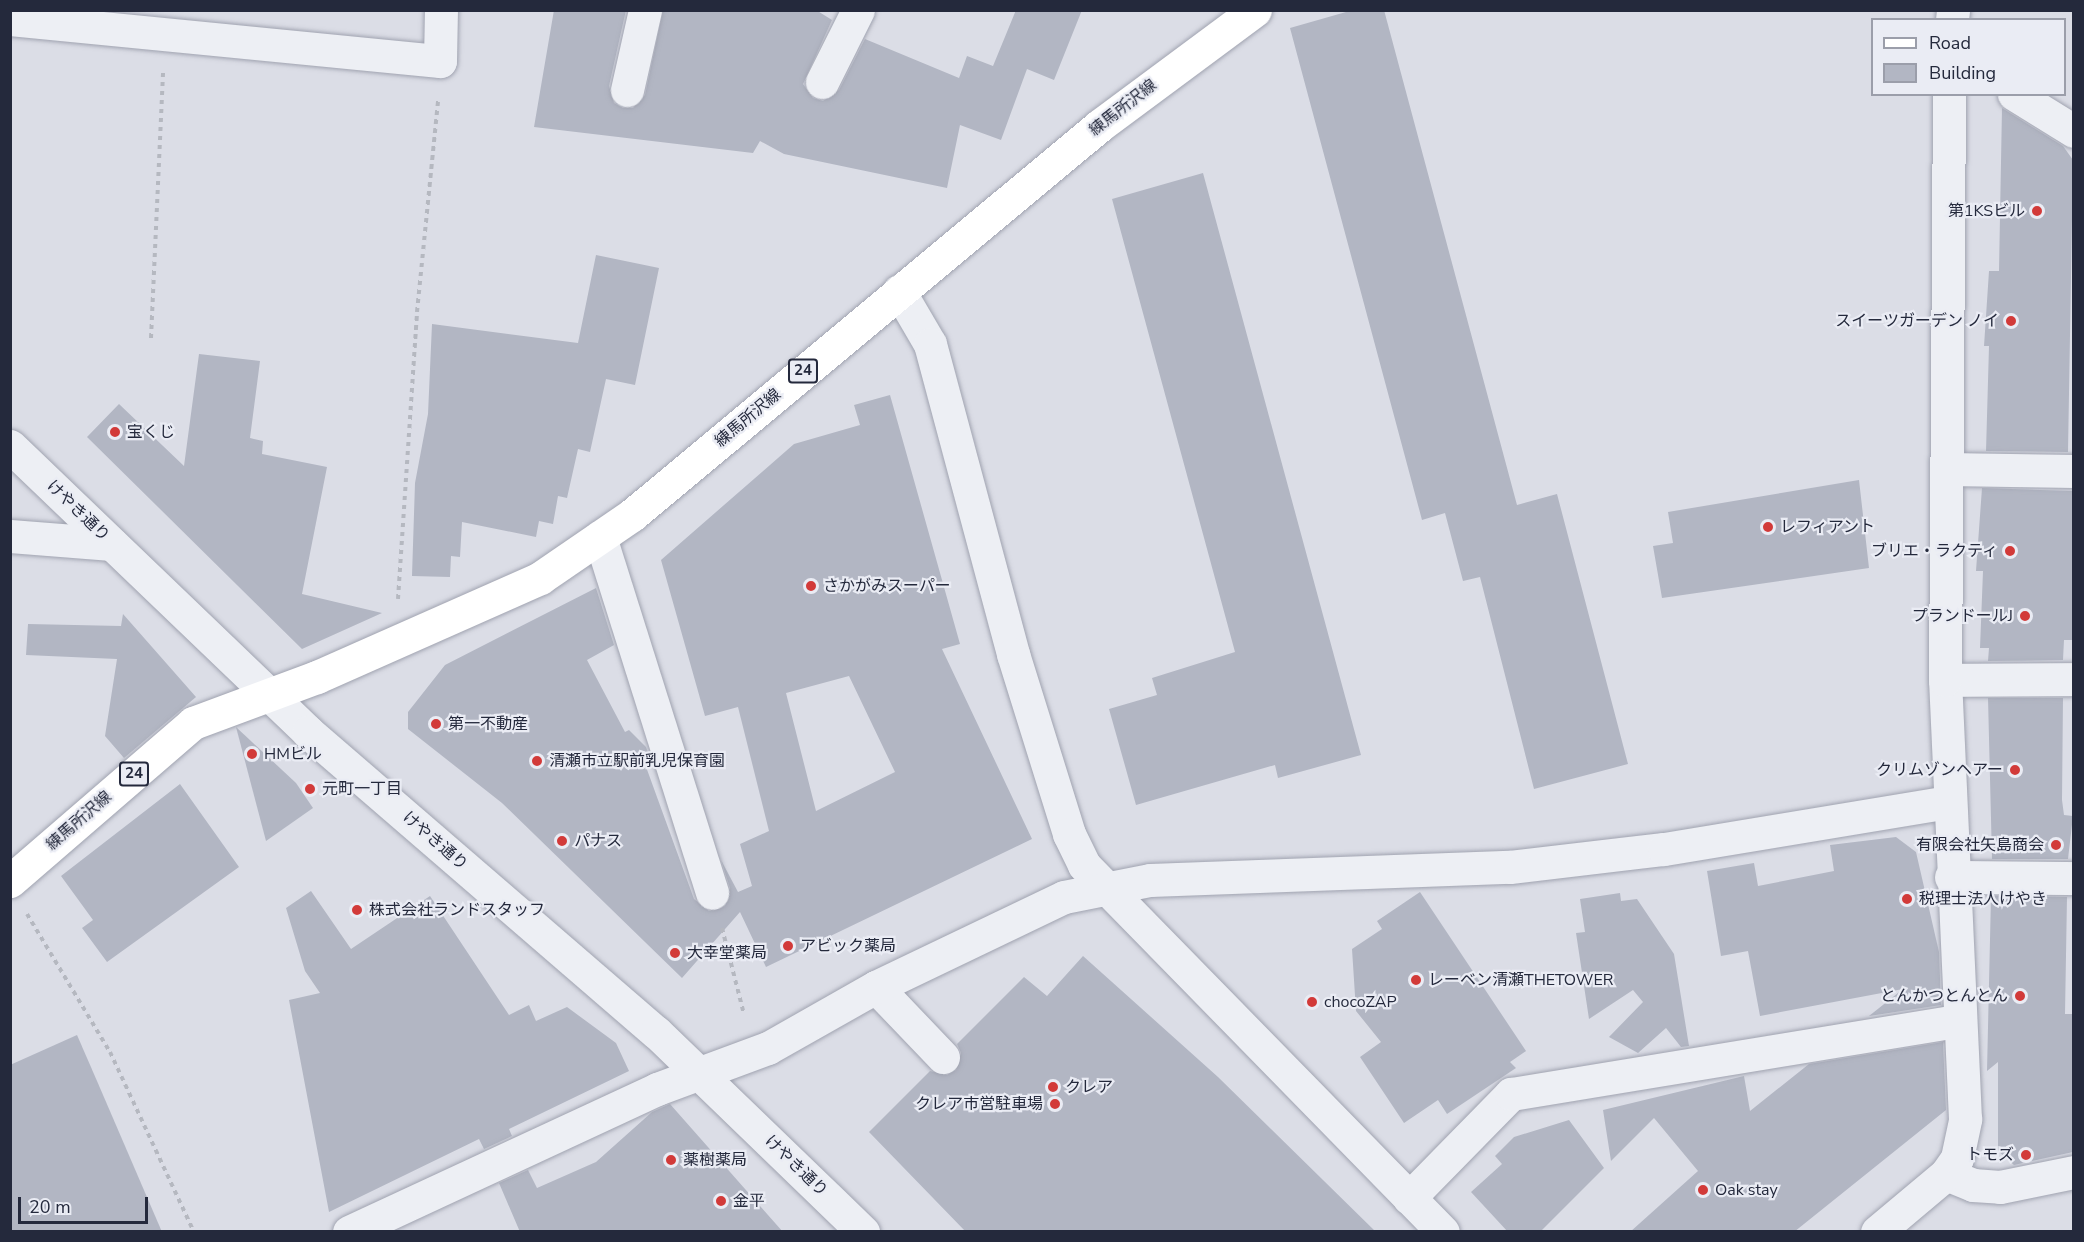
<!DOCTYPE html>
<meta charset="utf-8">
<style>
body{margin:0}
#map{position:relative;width:2084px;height:1242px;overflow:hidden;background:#dbdde6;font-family:"Nunito Sans","Noto Sans JP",sans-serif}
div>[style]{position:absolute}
.building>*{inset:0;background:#b2b6c3}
.path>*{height:4px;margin-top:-2px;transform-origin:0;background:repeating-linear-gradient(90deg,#b5b8c0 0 4.5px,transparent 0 9px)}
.roads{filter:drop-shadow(0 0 2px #a0a3b0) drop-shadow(0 0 2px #a0a3b0)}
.minor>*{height:33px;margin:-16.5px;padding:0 16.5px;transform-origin:16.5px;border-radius:16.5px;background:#edeff4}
.major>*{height:33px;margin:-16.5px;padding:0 16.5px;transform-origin:16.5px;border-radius:16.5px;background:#fff}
.dots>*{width:16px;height:16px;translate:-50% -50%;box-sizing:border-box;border:3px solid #eaecf4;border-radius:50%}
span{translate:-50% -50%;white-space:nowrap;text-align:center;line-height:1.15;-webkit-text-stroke:4.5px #eaecf4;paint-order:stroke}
.shield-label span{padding:2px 4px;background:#eaecf4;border:2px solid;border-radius:4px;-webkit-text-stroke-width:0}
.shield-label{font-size:15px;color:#24293c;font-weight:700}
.street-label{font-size:16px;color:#24293c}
.poi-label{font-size:16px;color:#24293c}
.right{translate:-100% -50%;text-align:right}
.left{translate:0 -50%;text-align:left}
.frame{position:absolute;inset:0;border:12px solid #24293c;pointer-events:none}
.legend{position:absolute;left:1871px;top:18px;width:195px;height:78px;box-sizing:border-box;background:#eaecf4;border:2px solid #9b9eaa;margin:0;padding:8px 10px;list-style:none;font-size:18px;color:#24293c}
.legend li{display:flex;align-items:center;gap:12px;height:30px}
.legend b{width:30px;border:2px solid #9b9eaa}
.scale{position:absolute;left:18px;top:1197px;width:130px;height:27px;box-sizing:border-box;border:3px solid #24293c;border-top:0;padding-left:8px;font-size:18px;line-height:21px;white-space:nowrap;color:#24293c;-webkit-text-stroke:4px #eaecf4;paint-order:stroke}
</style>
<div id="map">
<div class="building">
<i style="clip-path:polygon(554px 10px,626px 10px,609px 86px,614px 103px,623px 108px,633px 108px,645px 95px,663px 10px,816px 10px,832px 20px,803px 84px,813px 98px,823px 101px,839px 90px,865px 39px,959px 78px,967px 56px,993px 66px,1016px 10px,1082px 10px,1054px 80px,1027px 69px,1001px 140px,960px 125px,947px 188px,784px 154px,760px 141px,753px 153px,534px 127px)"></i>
<i style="clip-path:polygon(1353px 10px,1384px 10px,1517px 505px,1557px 494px,1628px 764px,1534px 789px,1480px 577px,1463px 581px,1445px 513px,1422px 520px,1290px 28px)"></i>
<i style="clip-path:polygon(2002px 108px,2063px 146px,2073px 160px,2068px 452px,1986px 451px,1989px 346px,1984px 346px,1989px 271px,1999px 271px)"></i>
<i style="clip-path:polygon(1203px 173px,1361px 755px,1278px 778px,1275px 765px,1136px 805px,1109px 709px,1157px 695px,1152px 678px,1235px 652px,1112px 199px)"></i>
<i style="clip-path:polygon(596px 255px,659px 268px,635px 385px,606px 379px,590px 452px,578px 449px,567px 498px,558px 496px,553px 524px,539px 521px,536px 537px,462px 522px,460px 557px,451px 556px,450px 577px,412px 576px,415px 483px,428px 414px,432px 324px,578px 343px)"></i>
<i style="clip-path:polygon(199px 354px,260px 361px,250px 438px,263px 441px,262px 454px,327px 467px,302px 594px,382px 613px,302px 649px,87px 437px,119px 404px,184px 466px)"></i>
<i style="clip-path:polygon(evenodd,890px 395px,960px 644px,942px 649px,1032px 839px,766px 967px,740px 912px,682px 978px,502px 803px,408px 729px,408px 712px,445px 665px,596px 588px,614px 645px,587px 660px,625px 732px,629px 730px,646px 747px,651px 761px,645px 764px,694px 899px,709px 911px,725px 906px,730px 888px,721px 860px,738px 892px,752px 886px,740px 844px,769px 831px,738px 707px,705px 716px,661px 560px,794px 444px,860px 425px,854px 405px,890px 395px,849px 676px,895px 772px,816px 811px,786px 693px,849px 676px)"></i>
<i style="clip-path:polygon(1859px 480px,1869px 568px,1662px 598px,1653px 546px,1673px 543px,1668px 512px)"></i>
<i style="clip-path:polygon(1982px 488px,2073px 491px,2073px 640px,2064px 640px,2063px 660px,1988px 661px,1989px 648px,1980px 648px,1983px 571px,1976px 571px)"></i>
<i style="clip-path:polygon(123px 614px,196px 697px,124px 758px,105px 736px,117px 659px,26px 655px,28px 624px,121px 626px)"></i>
<i style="clip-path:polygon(1988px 698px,2063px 698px,2062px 800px,2064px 815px,2073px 816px,2068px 859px,1992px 859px)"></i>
<i style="clip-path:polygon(236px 727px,296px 783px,313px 808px,266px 841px)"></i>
<i style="clip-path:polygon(180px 784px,239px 867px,107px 962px,82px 928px,93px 920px,61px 876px)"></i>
<i style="clip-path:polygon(1896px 837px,1916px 852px,1939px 952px,1941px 1005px,1869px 1016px,1903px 989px,1760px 1016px,1748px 951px,1721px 956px,1707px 871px,1754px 863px,1758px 886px,1834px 871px,1830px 845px)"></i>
<i style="clip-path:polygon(311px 891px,351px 949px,430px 896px,509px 1015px,529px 1005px,536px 1021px,567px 1007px,616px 1043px,629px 1071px,509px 1129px,512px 1136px,484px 1149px,479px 1139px,329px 1212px,289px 1000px,320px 993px,305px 971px,286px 908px)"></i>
<i style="clip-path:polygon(1420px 892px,1526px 1051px,1510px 1062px,1516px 1068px,1447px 1114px,1438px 1100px,1404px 1123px,1360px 1057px,1381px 1042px,1356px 1011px,1352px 949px,1382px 929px,1377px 921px)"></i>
<i style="clip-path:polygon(1620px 893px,1621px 901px,1637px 899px,1674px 954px,1689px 1046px,1681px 1047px,1666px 1028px,1638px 1053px,1609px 1037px,1643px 1002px,1633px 990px,1589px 1019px,1576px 933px,1585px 932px,1580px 899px)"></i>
<i style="clip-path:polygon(1991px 896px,2067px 897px,2065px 1014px,2073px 1014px,2073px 1152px,2014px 1165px,1998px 1151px,1998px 1062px,1987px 1071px)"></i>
<i style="clip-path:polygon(1083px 956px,1218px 1077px,1376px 1232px,966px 1232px,869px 1132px,930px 1071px,947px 1075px,956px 1070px,961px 1053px,957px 1044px,1024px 977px,1047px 996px)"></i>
<i style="clip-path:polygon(77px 1035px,97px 1081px,162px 1232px,10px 1232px,10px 1065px)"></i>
<i style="clip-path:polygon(1943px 1042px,1946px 1110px,1794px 1232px,1630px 1232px,1698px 1171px,1654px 1118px,1611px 1161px,1603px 1110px,1744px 1076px,1750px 1111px,1809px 1064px)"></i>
<i style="clip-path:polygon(670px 1104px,783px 1232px,520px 1232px,499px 1183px,528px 1170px,537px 1188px,596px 1162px,652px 1112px)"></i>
<i style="clip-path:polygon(1569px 1120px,1604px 1168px,1540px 1232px,1508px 1232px,1471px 1192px,1502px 1164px,1495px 1156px,1514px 1137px)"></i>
</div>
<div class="path">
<i style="left:151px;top:338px;width:266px;rotate:-87.4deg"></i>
<i style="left:398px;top:599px;width:288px;rotate:-86.2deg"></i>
<i style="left:417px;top:312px;width:212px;rotate:-84.3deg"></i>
<i style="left:27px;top:914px;width:161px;rotate:59deg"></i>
<i style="left:110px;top:1052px;width:199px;rotate:65deg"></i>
<i style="left:722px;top:928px;width:89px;rotate:75.7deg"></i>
</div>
<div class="roads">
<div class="minor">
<i style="left:10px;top:19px;width:432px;rotate:5.6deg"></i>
<i style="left:440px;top:61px;width:51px;rotate:-88.9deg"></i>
<i style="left:1952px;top:20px;width:10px;rotate:-84deg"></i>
<i style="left:822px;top:82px;width:80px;rotate:-63.4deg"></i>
<i style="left:627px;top:90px;width:82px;rotate:-77.3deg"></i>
<i style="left:2014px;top:94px;width:70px;rotate:31.7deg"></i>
<i style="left:899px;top:291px;width:61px;rotate:59.7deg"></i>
<i style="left:930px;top:344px;width:321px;rotate:75deg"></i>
<i style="left:1013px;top:654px;width:189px;rotate:72.7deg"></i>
<i style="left:1069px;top:834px;width:34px;rotate:64deg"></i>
<i style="left:1084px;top:865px;width:513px;rotate:45.63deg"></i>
<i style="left:10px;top:446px;width:413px;rotate:43.8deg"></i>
<i style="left:308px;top:732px;width:459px;rotate:40.8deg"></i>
<i style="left:656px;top:1032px;width:288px;rotate:44deg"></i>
<i style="left:1947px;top:469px;width:127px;rotate:0.9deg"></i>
<i style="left:10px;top:536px;width:102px;rotate:4.5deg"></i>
<i style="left:600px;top:537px;width:373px;rotate:72.5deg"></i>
<i style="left:1945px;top:680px;width:129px;rotate:-0.4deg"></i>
<i style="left:1951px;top:877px;width:123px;rotate:0.5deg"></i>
<i style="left:876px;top:987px;width:97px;rotate:46.3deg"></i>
<i style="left:1946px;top:1174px;width:29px;rotate:22deg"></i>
<i style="left:1973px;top:1185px;width:27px;rotate:4deg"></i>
<i style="left:2000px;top:1187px;width:76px;rotate:-11.5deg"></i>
<i style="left:1409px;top:1198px;width:146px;rotate:-45.6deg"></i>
<i style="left:1511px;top:1094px;width:452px;rotate:-9.3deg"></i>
<i style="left:349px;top:1232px;width:340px;rotate:-24.9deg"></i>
<i style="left:657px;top:1089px;width:118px;rotate:-20.3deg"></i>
<i style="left:768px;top:1048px;width:124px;rotate:-29.5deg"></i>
<i style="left:876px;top:987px;width:208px;rotate:-25.6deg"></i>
<i style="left:1064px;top:897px;width:88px;rotate:-11.2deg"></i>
<i style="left:1150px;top:880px;width:360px;rotate:-2.1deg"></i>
<i style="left:1510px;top:867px;width:155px;rotate:-6.7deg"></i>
<i style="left:1664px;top:849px;width:287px;rotate:-9.4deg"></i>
<i style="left:1877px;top:1232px;width:90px;rotate:-40deg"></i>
<i style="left:1946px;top:1174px;width:19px;rotate:-55deg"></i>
<i style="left:1957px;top:1158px;width:40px;rotate:-78deg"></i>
<i style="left:1965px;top:1119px;width:439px;rotate:-92.6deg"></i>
<i style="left:1945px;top:680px;width:586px;rotate:-89.61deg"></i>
</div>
<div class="major">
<i style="left:10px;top:881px;width:242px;rotate:-40.8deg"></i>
<i style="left:193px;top:723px;width:132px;rotate:-20.4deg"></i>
<i style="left:317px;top:677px;width:244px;rotate:-23.9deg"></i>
<i style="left:540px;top:578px;width:112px;rotate:-34.4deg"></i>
<i style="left:632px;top:515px;width:608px;rotate:-39.79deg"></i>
<i style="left:1099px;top:126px;width:194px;rotate:-36.6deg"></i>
</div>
</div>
<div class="dots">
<i style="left:2037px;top:211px;background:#d23a39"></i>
<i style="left:2011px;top:321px;background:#d23a39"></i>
<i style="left:115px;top:432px;background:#d23a39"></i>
<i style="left:1768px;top:527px;background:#d23a39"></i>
<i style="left:2010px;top:551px;background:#d23a39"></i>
<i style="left:811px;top:586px;background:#d23a39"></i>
<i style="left:2025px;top:616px;background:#d23a39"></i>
<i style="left:436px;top:724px;background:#d23a39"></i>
<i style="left:252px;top:754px;background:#d23a39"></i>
<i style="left:537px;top:761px;background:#d23a39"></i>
<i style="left:2015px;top:770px;background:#d23a39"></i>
<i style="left:310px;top:789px;background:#d23a39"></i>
<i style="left:562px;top:841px;background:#d23a39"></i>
<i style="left:2056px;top:845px;background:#d23a39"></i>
<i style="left:1907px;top:899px;background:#d23a39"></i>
<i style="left:357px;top:910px;background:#d23a39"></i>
<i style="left:788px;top:946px;background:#d23a39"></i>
<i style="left:675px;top:953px;background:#d23a39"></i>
<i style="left:1416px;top:980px;background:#d23a39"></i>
<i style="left:2020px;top:996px;background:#d23a39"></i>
<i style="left:1312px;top:1002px;background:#d23a39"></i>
<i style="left:1053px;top:1087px;background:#d23a39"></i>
<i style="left:1055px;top:1104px;background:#d23a39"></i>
<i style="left:2026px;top:1155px;background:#d23a39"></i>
<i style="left:671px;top:1160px;background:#d23a39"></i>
<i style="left:1703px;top:1190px;background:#d23a39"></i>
<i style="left:721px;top:1201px;background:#d23a39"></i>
</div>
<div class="shield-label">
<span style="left:803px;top:371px">24</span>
<span style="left:134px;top:774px">24</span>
</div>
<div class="street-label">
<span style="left:1123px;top:108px;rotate:-38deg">練馬所沢線</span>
<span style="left:748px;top:418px;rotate:-40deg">練馬所沢線</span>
<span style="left:78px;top:511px;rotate:44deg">けやき通り</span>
<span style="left:79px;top:821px;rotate:-41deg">練馬所沢線</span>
<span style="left:435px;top:841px;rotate:41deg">けやき通り</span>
<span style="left:796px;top:1166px;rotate:44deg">けやき通り</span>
</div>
<div class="poi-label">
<span class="right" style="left:2025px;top:211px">第1KSビル</span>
<span class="right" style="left:1999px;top:321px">スイーツガーデン ノイ</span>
<span class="left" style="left:127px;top:432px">宝くじ</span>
<span class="left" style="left:1780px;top:527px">レフィアント</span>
<span class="right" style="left:1998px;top:551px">ブリエ・ラクティ</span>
<span class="left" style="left:823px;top:586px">さかがみスーパー</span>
<span class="right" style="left:2013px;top:616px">プランドールJ</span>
<span class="left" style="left:448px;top:724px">第一不動産</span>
<span class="left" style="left:264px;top:754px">HMビル</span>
<span class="left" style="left:549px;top:761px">清瀬市立駅前乳児保育園</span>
<span class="right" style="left:2003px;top:770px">クリムゾンヘアー</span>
<span class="left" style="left:322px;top:789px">元町一丁目</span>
<span class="left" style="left:574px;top:841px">パナス</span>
<span class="right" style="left:2044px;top:845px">有限会社矢島商会</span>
<span class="left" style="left:1919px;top:899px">税理士法人けやき</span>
<span class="left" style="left:369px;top:910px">株式会社ランドスタッフ</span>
<span class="left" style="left:800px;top:946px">アビック薬局</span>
<span class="left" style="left:687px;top:953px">大幸堂薬局</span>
<span class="left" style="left:1428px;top:980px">レーベン清瀬THETOWER</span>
<span class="right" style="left:2008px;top:996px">とんかつとんとん</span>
<span class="left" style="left:1324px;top:1002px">chocoZAP</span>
<span class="left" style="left:1065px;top:1087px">クレア</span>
<span class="right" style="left:1043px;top:1104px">クレア市営駐車場</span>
<span class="right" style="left:2014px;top:1155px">トモズ</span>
<span class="left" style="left:683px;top:1160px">薬樹薬局</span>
<span class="left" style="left:1715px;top:1190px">Oak stay</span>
<span class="left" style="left:733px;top:1201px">金平</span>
</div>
<div class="frame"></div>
<ul class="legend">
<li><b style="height:8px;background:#fff"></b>Road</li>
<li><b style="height:16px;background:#b2b6c3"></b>Building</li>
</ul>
<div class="scale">20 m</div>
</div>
